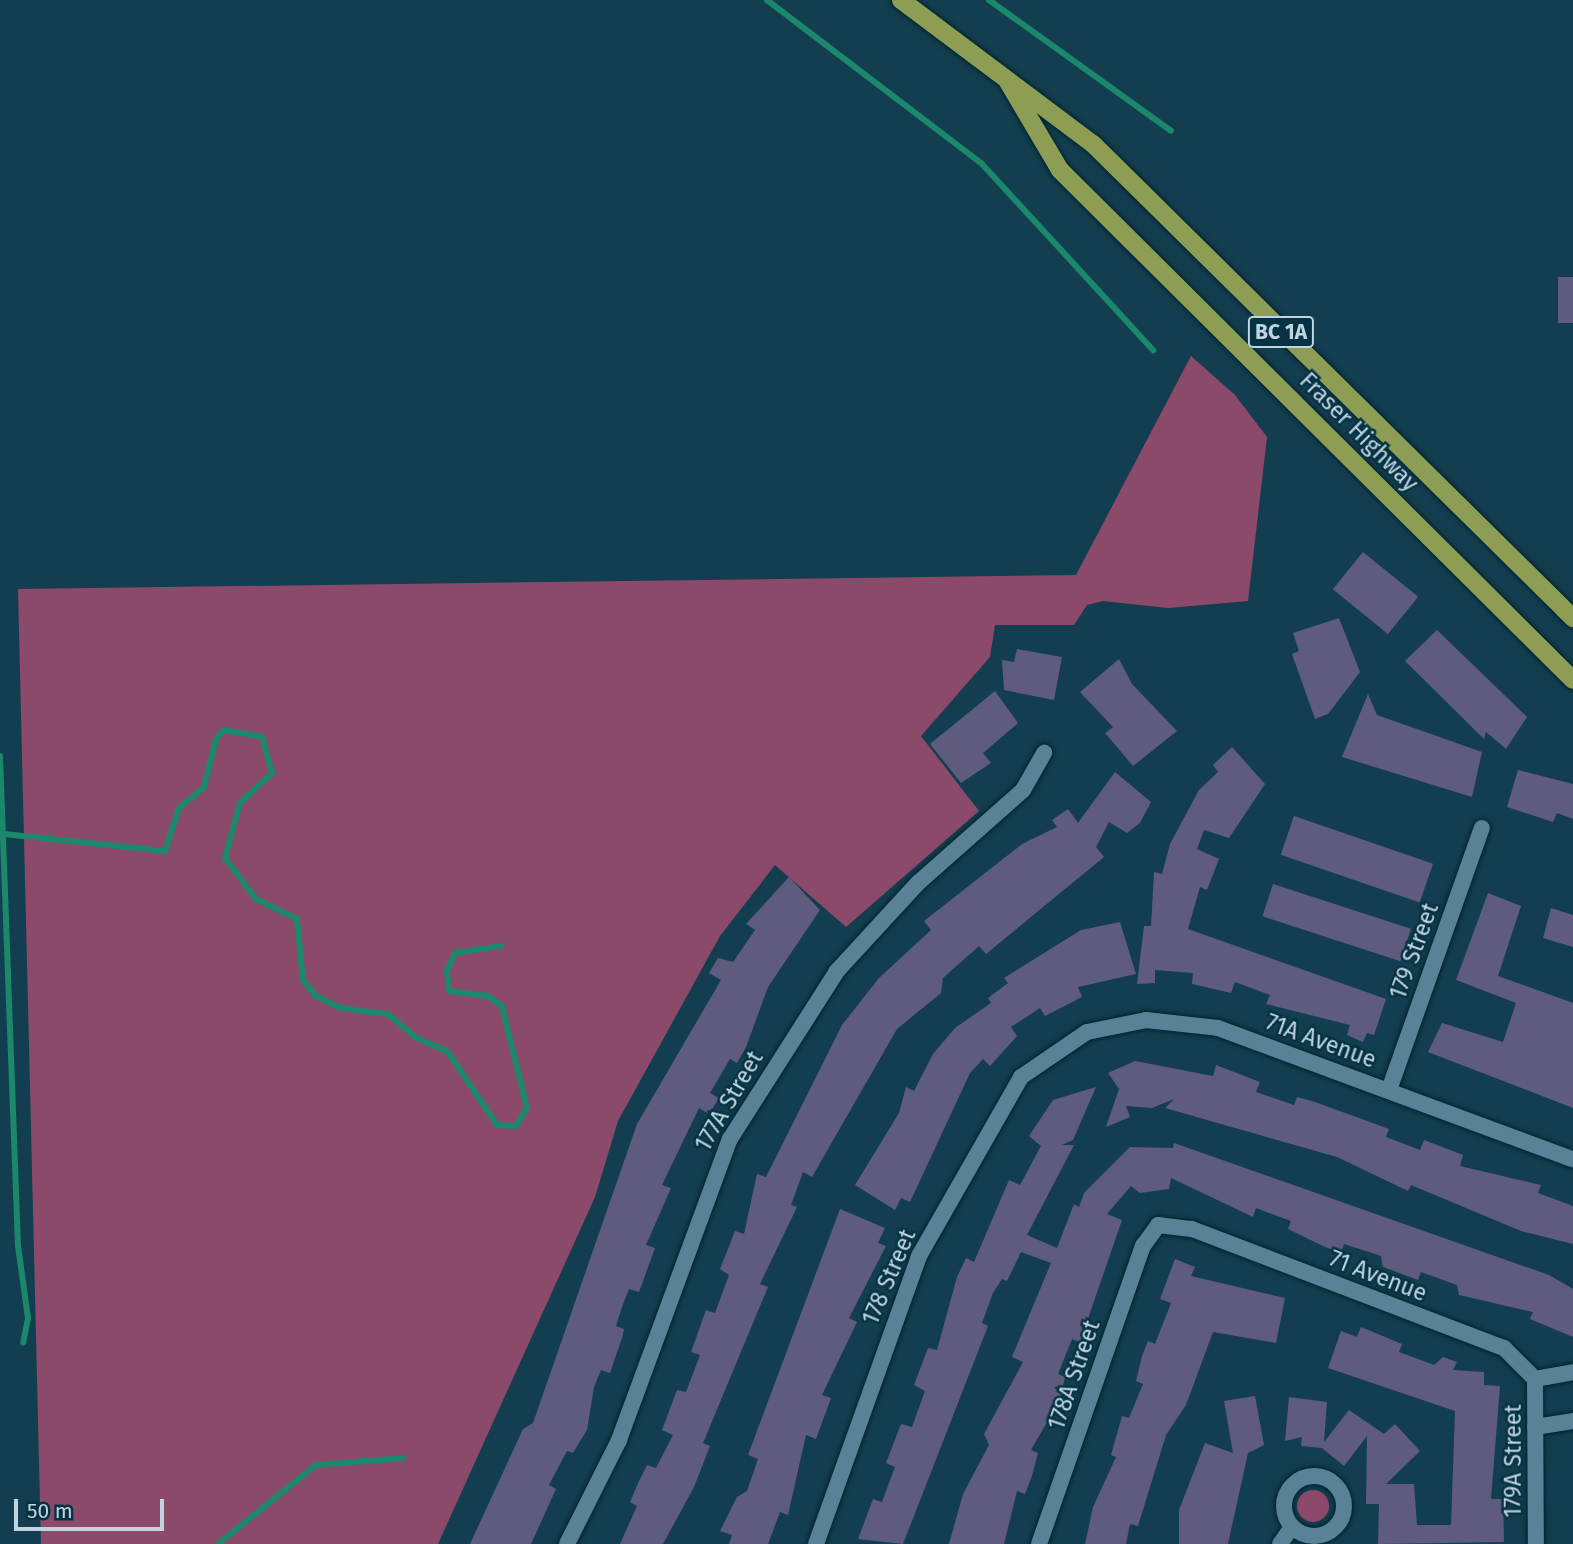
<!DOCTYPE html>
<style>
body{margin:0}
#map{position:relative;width:1573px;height:1544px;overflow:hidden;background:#133e4f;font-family:"Fira Sans",sans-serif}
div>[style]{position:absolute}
.green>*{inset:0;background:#8c4a6b}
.round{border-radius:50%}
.stream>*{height:6px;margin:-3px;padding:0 3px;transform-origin:3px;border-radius:3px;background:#1b886b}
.building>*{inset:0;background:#5f5b7d;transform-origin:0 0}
.roads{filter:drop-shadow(0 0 2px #032330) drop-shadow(0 0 2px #032330)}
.street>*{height:16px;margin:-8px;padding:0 8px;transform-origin:8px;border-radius:8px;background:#598296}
.street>.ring{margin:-8px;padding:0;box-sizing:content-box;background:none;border:16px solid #598296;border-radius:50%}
.primary>*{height:18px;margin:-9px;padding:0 9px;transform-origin:9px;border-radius:9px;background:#8d9e54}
span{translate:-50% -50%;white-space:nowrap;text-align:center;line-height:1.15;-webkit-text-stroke:5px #063344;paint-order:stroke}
.shield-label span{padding:2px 5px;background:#063344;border:2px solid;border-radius:5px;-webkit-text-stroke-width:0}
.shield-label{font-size:21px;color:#c0d5e0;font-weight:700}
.street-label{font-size:23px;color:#c0d5e0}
.scale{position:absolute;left:14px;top:1499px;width:150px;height:32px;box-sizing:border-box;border:4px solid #c0d5e0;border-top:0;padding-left:9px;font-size:21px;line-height:24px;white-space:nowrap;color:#c0d5e0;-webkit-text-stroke:5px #063344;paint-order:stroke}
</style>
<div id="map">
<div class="green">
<i style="clip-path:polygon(1191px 356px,1235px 395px,1267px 437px,1248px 601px,1168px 608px,1103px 601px,1087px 605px,1074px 625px,995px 625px,990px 657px,921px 736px,979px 811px,846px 927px,775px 865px,720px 936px,618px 1121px,595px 1197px,438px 1544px,41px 1544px,18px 589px,1076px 575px)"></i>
<i class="round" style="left:1297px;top:1490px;width:32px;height:32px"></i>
</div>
<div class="stream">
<i style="left:767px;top:0;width:270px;rotate:37.3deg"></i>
<i style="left:982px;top:164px;width:253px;rotate:47.4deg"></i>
<i style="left:989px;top:0;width:224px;rotate:35.7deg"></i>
<i style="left:0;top:756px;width:490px;rotate:87.9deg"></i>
<i style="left:18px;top:1246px;width:73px;rotate:82.1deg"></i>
<i style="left:28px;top:1318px;width:25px;rotate:101deg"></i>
<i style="left:4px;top:834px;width:162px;rotate:6deg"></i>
<i style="left:165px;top:851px;width:45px;rotate:-72deg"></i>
<i style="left:179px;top:808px;width:33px;rotate:-40deg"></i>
<i style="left:204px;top:787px;width:49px;rotate:-76deg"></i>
<i style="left:216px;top:739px;width:12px;rotate:-48deg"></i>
<i style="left:224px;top:730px;width:39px;rotate:10deg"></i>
<i style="left:262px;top:737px;width:37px;rotate:74deg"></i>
<i style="left:272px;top:773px;width:44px;rotate:136.8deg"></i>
<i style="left:240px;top:803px;width:57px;rotate:105.3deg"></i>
<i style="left:225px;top:858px;width:51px;rotate:52.9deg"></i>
<i style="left:256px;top:899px;width:46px;rotate:26deg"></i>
<i style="left:297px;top:919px;width:61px;rotate:84.4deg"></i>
<i style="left:303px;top:980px;width:21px;rotate:51deg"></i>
<i style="left:316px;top:996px;width:28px;rotate:26deg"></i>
<i style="left:341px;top:1008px;width:47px;rotate:7.3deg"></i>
<i style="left:388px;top:1014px;width:35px;rotate:40deg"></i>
<i style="left:415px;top:1037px;width:36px;rotate:24deg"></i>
<i style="left:448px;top:1052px;width:88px;rotate:56.1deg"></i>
<i style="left:497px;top:1125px;width:19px;rotate:3deg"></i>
<i style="left:516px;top:1126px;width:21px;rotate:-59deg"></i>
<i style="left:527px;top:1108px;width:105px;rotate:-103.8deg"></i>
<i style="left:502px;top:1006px;width:17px;rotate:-144deg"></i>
<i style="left:488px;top:996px;width:39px;rotate:-173deg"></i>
<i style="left:449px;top:991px;width:20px;rotate:-96deg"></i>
<i style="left:447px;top:971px;width:20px;rotate:-66deg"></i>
<i style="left:455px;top:953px;width:47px;rotate:-8.7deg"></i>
<i style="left:218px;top:1544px;width:126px;rotate:-38.9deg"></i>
<i style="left:316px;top:1465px;width:87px;rotate:-4.6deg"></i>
</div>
<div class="building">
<i style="left:1573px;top:277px;width:46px;height:15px;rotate:90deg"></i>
<i style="left:1363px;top:552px;width:71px;height:48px;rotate:39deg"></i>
<i style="clip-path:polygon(1339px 618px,1360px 672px,1328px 714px,1315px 719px,1292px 654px,1299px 651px,1293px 633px)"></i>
<i style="clip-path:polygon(1437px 630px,1527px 717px,1506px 749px,1486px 732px,1484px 739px,1405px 661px)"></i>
<i style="clip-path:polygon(1017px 649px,1062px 657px,1054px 700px,1004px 690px,1002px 660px,1014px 662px)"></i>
<i style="clip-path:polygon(1119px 659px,1132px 684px,1177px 731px,1133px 766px,1105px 733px,1113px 727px,1080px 692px)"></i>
<i style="clip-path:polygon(995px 691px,1018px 723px,983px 753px,991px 763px,961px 783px,930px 744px)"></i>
<i style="clip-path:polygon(1368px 694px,1377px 715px,1482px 752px,1472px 797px,1342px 757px)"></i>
<i style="clip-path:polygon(1232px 747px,1265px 784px,1229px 838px,1204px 830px,1197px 849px,1219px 859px,1207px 890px,1200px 887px,1188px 929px,1386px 999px,1374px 1035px,1367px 1033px,1363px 1042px,1347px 1035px,1350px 1025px,1266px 1004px,1270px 995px,1235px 982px,1231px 993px,1192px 984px,1193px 973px,1155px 970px,1155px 983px,1137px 984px,1144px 926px,1151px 926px,1154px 872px,1162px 874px,1170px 844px,1199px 790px,1218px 772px,1213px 765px)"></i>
<i style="clip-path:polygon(1518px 770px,1573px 784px,1573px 819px,1557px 813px,1553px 822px,1507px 807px)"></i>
<i style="clip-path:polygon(1115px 772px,1151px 802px,1140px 823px,1127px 833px,1109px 822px,1096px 847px,1104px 857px,986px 954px,979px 946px,943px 978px,941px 993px,897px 1029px,812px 1177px,803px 1172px,791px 1205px,797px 1207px,760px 1284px,768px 1287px,703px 1443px,710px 1446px,694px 1487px,663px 1544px,620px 1544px,637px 1506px,630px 1502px,639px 1481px,647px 1465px,656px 1468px,673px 1435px,662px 1430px,677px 1390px,686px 1392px,700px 1355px,691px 1352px,706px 1310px,715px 1313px,729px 1275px,720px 1269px,735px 1231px,744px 1234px,757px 1174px,766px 1177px,842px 1025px,879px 978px,931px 930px,924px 921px,1022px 844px,1057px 827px,1052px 820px,1068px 809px,1078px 823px)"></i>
<i style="left:1294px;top:816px;width:147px;height:41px;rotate:19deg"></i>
<i style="clip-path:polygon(789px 877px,820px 910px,768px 987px,746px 1047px,737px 1063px,730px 1059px,710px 1093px,719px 1098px,709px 1114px,699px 1108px,662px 1185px,671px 1188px,646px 1245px,655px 1248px,639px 1292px,629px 1289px,622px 1307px,616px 1326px,624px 1329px,622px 1338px,610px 1373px,601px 1370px,594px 1387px,587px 1430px,573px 1453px,567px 1451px,549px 1485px,556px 1489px,531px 1544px,470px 1544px,523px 1429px,533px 1423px,637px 1124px,721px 980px,709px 973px,718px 958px,733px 962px,755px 930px,746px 924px)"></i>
<i style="left:1273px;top:884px;width:145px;height:34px;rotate:18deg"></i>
<i style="clip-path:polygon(1488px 893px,1521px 906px,1498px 976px,1573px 1003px,1573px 1108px,1428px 1052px,1442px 1023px,1503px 1042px,1516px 1003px,1456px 980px)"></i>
<i style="clip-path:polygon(1551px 908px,1573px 915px,1573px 947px,1543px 938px)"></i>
<i style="clip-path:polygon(1120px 922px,1136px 974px,1078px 987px,1082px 997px,1045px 1016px,1040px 1008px,1011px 1027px,1017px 1036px,990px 1066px,983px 1059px,970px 1073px,910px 1202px,901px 1198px,895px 1210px,855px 1185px,899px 1113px,906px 1087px,914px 1091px,933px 1054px,955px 1028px,991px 1003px,988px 998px,1008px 983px,1004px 978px,1081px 930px)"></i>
<i style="clip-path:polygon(1135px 1061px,1213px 1076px,1216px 1065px,1260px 1082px,1256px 1092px,1294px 1105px,1297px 1097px,1315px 1102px,1389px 1129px,1386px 1137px,1420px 1150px,1424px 1140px,1463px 1155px,1460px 1166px,1541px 1185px,1538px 1193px,1573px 1206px,1573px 1244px,1521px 1231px,1411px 1185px,1408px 1191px,1337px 1157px,1165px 1108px,1174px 1099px,1152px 1108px,1126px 1106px,1130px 1117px,1106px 1127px,1119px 1089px,1108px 1073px)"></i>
<i style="clip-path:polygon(1096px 1087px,1073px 1140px,1062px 1145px,1074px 1145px,1027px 1235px,1057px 1248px,1074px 1204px,1079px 1207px,1084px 1193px,1130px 1147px,1173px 1148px,1174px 1143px,1549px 1275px,1573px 1289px,1573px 1337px,1530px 1319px,1533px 1312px,1459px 1295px,1457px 1285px,1421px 1272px,1418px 1280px,1383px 1267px,1381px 1256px,1344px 1244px,1341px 1253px,1323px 1246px,1288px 1229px,1291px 1221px,1256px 1208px,1253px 1217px,1171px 1178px,1169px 1189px,1140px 1193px,1131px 1186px,1107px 1214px,1122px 1220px,1080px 1342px,1072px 1339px,1058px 1374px,1065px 1377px,1060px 1400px,1031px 1450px,1038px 1453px,1032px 1476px,1025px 1494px,1017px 1491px,1004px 1544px,949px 1544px,963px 1494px,989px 1445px,984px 1434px,1023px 1362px,1012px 1357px,1051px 1263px,1021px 1252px,1007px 1281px,1002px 1279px,993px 1293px,982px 1323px,988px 1326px,903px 1544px,858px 1539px,873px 1499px,882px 1502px,895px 1467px,886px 1463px,901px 1424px,912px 1427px,925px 1391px,914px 1385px,928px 1348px,937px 1350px,957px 1277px,966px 1258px,974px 1262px,1009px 1180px,1020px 1185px,1041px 1146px,1029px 1136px,1053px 1100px)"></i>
<i style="clip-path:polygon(840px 1209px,885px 1228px,878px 1243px,886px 1246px,849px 1318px,857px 1322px,822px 1395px,831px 1398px,816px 1439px,806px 1435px,788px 1515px,780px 1512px,768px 1544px,729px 1544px,732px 1535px,720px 1531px,737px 1497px,747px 1491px,758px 1459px,748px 1455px)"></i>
<i style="clip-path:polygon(1175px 1259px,1195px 1267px,1191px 1276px,1285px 1298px,1276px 1343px,1213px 1332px,1186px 1405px,1166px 1435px,1138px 1526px,1130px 1524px,1126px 1544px,1085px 1544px,1093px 1507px,1116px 1457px,1111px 1455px,1122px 1416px,1129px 1418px,1143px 1384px,1136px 1381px,1142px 1356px,1148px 1341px,1155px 1344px,1171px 1303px,1160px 1299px)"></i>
<i style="clip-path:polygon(1361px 1327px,1402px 1344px,1399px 1352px,1434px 1365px,1443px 1357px,1457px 1362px,1453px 1370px,1484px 1372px,1484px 1385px,1500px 1386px,1491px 1499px,1503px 1499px,1504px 1542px,1378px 1544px,1379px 1504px,1366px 1504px,1367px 1436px,1344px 1466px,1322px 1448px,1301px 1446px,1302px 1437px,1285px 1441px,1289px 1397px,1327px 1402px,1324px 1442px,1349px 1410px,1384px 1434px,1395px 1424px,1420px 1451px,1386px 1484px,1414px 1484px,1417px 1525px,1451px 1525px,1455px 1411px,1328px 1368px,1341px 1331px,1357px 1337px)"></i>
<i style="clip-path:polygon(1255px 1396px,1264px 1445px,1248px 1453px,1228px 1544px,1179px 1544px,1179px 1510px,1205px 1443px,1233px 1453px,1224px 1401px)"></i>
</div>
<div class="roads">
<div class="street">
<i style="left:1389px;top:1090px;width:278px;rotate:-70.5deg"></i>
<i style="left:1535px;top:1379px;width:165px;rotate:89.7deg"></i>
<i style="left:1535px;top:1379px;width:39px;rotate:-10deg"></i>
<i style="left:1535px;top:1427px;width:38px;rotate:-9deg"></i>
<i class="ring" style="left:1284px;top:1476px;width:44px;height:44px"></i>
<i style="left:567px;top:1544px;width:116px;rotate:-63.4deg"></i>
<i style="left:619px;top:1440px;width:321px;rotate:-69.8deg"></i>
<i style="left:730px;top:1139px;width:199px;rotate:-57.5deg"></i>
<i style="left:837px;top:971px;width:120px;rotate:-47.4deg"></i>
<i style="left:918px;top:883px;width:140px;rotate:-41.5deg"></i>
<i style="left:1023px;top:790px;width:43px;rotate:-60.4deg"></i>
<i style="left:816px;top:1544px;width:306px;rotate:-70.3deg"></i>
<i style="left:919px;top:1256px;width:206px;rotate:-60.3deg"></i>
<i style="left:1021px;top:1077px;width:80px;rotate:-34.3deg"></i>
<i style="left:1087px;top:1032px;width:60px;rotate:-11.5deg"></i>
<i style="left:1146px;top:1020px;width:72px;rotate:6.3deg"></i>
<i style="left:1218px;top:1028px;width:378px;rotate:20.3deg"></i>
<i style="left:1039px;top:1544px;width:316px;rotate:-70.8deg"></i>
<i style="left:1143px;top:1246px;width:26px;rotate:-54deg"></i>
<i style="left:1158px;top:1225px;width:34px;rotate:7deg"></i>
<i style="left:1192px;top:1229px;width:334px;rotate:20.9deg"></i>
<i style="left:1504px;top:1348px;width:44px;rotate:45deg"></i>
<i style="left:1280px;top:1544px;width:21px;rotate:-55deg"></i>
</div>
<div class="primary">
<i style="left:901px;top:0;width:240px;rotate:36.9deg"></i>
<i style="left:1093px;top:144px;width:675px;rotate:44.64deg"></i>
<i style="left:1008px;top:82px;width:102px;rotate:59.4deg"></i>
<i style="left:1060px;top:170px;width:723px;rotate:44.83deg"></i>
</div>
</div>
<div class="shield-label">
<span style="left:1281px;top:332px">BC 1A</span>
</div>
<div class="street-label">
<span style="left:1359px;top:432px;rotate:45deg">Fraser Highway</span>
<span style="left:1414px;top:951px;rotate:-70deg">179 Street</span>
<span style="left:1321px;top:1041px;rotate:20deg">71A Avenue</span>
<span style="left:729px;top:1101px;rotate:-60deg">177A Street</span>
<span style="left:1378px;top:1276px;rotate:21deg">71 Avenue</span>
<span style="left:889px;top:1277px;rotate:-67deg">178 Street</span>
<span style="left:1074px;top:1375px;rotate:-71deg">178A Street</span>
<span style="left:1513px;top:1461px;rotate:-90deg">179A Street</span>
</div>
<div class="scale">50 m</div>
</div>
